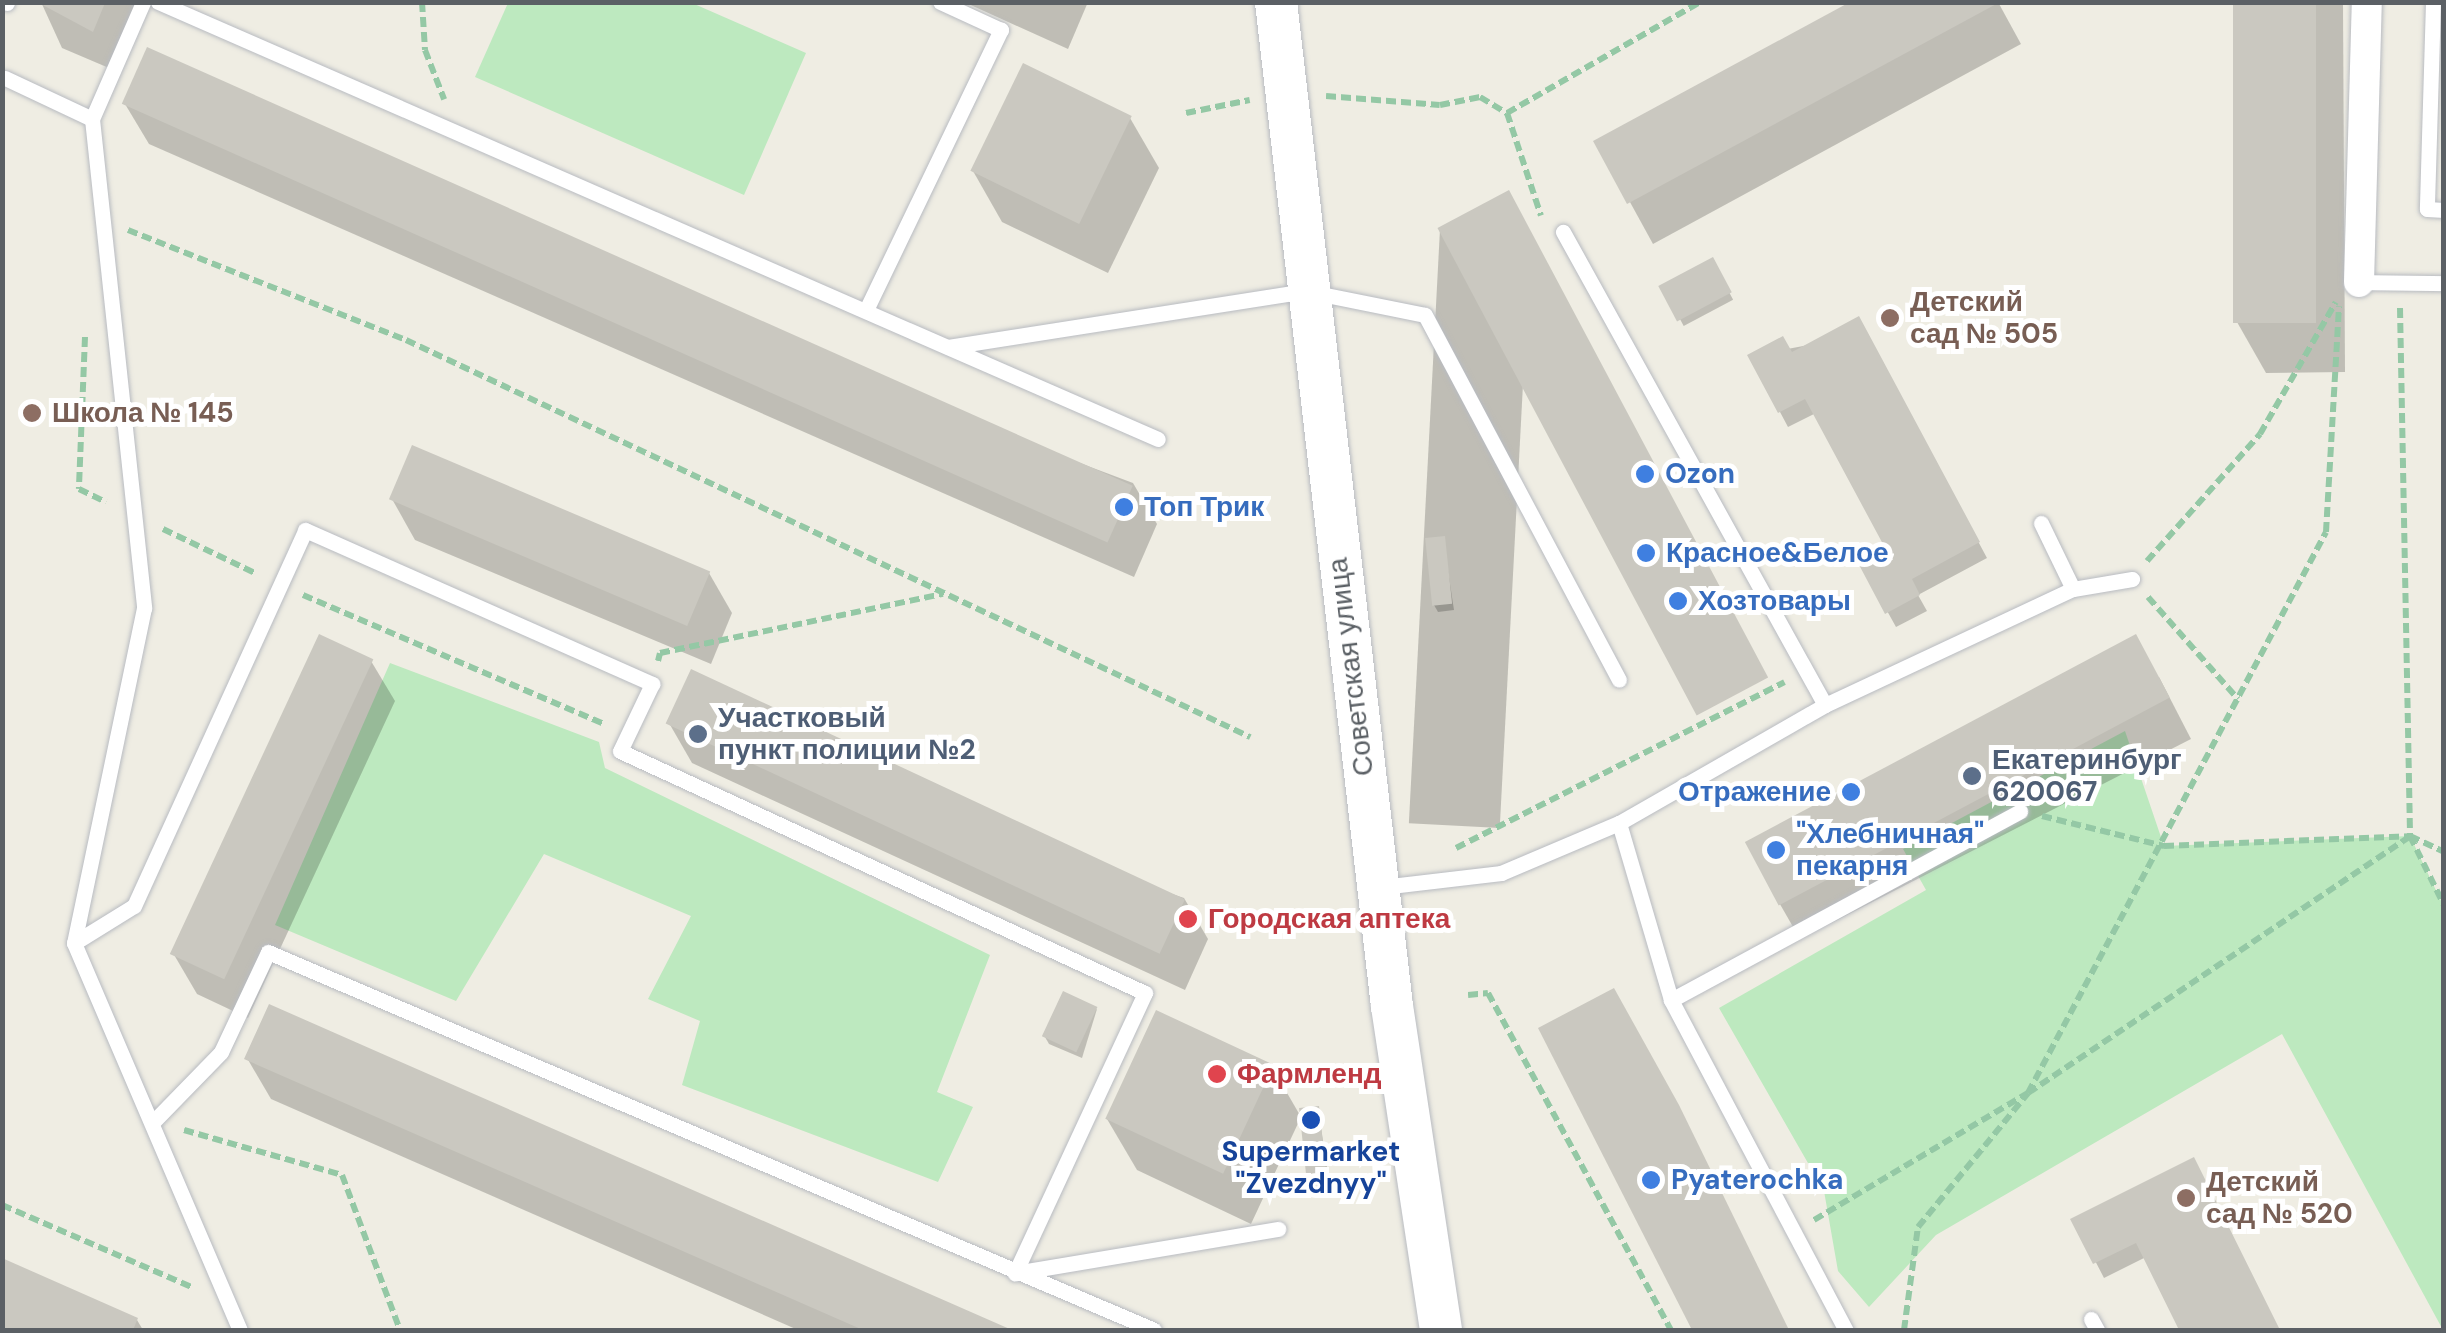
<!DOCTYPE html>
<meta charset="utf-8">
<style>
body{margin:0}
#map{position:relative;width:2446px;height:1333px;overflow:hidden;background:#efede3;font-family:"DM Sans",sans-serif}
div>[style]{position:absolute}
.green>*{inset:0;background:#bde9bf}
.shadow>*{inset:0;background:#0003;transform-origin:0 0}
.building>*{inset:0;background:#cac8c0;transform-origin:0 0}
.path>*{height:6px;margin-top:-3px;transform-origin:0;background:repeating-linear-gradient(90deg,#94c8a5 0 10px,transparent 0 15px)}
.roads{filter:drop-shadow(0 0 2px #b8bbc1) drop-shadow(0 0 2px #b8bbc1)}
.lane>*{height:15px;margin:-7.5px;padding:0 7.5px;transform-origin:7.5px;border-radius:7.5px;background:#fff}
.street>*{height:30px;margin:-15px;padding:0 15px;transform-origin:15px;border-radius:15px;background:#fff}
.secondary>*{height:42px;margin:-21px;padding:0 21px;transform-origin:21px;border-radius:21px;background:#fff}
.dots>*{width:28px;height:28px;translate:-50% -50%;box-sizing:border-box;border:5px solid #fff;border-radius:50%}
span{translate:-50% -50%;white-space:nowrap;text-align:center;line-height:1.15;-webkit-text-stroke:10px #fff;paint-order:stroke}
.education-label{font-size:28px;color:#785e54;font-weight:700}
.left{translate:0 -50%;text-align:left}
.shop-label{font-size:28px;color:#366cbe;font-weight:700}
.right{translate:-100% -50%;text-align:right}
.street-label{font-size:28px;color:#5b6065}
.service-label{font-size:28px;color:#4e5e75;font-weight:700}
.health-label{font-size:28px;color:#be3a42;font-weight:700}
.transit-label{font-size:28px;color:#164399;font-weight:700}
.frame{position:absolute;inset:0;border:5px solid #5b6065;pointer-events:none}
</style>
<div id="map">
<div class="green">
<i style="clip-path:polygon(508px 3px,692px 3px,806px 53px,744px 195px,475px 77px)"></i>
<i style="clip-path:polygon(390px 663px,599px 742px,605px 768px,990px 955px,937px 1092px,973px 1107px,938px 1182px,682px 1085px,700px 1021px,648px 999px,691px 916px,544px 854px,456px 1001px,275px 925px)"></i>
<i style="clip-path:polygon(2125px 731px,2164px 846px,2410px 836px,2443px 905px,2443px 1330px,2282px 1034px,1936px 1235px,1869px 1307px,1838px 1271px,1824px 1191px,1719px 1008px,1926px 890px,1903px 849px)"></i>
</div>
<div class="shadow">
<i style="clip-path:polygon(41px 2px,146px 2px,116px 71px,62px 48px)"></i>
<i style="clip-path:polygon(964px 2px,1088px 2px,1068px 49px)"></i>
<i style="clip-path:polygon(1998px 2px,2021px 44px,1653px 244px,1597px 142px)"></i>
<i style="clip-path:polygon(2235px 2px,2343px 2px,2345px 372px,2266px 373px,2237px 322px)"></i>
<i style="clip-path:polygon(125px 104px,1133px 483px,1157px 524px,1134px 577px,149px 144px)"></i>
<i style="clip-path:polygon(1130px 118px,1159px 168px,1108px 273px,1002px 222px,973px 171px)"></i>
<i style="left:1440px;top:229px;width:91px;height:595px;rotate:3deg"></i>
<i style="left:1712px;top:260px;width:45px;height:56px;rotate:62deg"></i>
<i style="clip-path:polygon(1867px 334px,1987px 558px,1918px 595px,1927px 611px,1896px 627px,1860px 562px,1888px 547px,1816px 413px,1788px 427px,1750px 356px)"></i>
<i style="clip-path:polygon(392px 499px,709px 573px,732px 613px,711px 664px,415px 540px)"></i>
<i style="clip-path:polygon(1443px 538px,1454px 610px,1438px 612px,1434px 605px)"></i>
<i style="clip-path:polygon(371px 661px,395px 701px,248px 1018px,197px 994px,173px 953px)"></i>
<i style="clip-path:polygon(2159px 677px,2191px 739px,1800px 939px,1777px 899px)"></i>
<i style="clip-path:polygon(669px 723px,1184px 898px,1208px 939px,1185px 990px,692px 763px)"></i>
<i style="clip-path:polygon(270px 1007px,1007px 1330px,798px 1330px,271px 1099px,247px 1058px)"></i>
<i style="clip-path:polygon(1097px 1009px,1082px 1058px,1049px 1044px,1045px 1037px)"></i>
<i style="clip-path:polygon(1272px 1067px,1301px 1117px,1251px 1224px,1137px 1170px,1107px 1119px)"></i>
<i style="clip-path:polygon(1318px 1108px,1329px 1180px,1312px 1181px,1309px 1174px)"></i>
<i style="clip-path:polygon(2202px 1175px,2279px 1330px,2182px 1330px,2146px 1257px,2104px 1278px,2074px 1220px)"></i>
<i style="clip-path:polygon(2px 1260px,137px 1320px,143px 1330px,2px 1330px)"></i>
</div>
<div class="building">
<i style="clip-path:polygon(1850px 2px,2000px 2px,1627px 204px,1593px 141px)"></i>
<i style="left:2233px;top:2px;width:83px;height:321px"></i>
<i style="clip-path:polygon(39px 3px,105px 3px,93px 32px)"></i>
<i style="left:147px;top:47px;width:1079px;height:62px;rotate:24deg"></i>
<i style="left:1023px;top:63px;width:121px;height:120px;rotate:26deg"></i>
<i style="left:1509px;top:190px;width:552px;height:81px;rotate:62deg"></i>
<i style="left:1713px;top:257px;width:40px;height:62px;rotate:62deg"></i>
<i style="clip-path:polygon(1859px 316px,1980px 542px,1912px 579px,1920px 595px,1885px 614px,1857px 561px,1884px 546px,1805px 399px,1778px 413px,1747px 355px,1783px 336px,1792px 352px)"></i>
<i style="left:412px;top:445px;width:324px;height:59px;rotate:23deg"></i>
<i style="left:1445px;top:536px;width:68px;height:20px;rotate:84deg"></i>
<i style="left:319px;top:634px;width:60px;height:353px;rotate:25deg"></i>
<i style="left:2136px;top:634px;width:72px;height:443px;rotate:62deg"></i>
<i style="left:691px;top:669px;width:545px;height:60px;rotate:25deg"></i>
<i style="clip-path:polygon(1614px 988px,1679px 1105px,1789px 1330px,1692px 1330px,1538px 1028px)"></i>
<i style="left:1063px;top:991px;width:38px;height:50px;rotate:25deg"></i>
<i style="clip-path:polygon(269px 1004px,394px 1059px,1012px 1330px,863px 1330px,244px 1059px)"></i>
<i style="left:1156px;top:1010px;width:130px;height:120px;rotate:25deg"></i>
<i style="left:1319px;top:1106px;width:67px;height:20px;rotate:84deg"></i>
<i style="clip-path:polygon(2194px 1157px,2280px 1330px,2179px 1330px,2136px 1243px,2093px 1264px,2070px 1219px)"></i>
<i style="clip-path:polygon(2px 1258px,138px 1318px,133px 1330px,2px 1330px)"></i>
</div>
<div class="path">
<i style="left:422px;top:2px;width:48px;rotate:86.4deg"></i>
<i style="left:425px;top:50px;width:53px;rotate:68.8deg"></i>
<i style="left:1326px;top:96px;width:114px;rotate:4.5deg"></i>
<i style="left:1440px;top:105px;width:41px;rotate:-11.3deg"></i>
<i style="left:1480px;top:97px;width:31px;rotate:31deg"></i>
<i style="left:1507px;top:113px;width:223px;rotate:-29.9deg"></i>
<i style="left:1186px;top:113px;width:65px;rotate:-11.5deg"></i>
<i style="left:1507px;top:113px;width:108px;rotate:71.7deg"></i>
<i style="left:128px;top:230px;width:299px;rotate:21.6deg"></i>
<i style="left:406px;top:340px;width:933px;rotate:25.19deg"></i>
<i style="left:2400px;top:308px;width:528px;rotate:88.91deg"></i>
<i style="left:2410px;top:836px;width:77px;rotate:63.8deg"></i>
<i style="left:85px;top:337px;width:152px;rotate:92.3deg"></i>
<i style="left:79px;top:489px;width:30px;rotate:26deg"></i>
<i style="left:163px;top:529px;width:102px;rotate:25.6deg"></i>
<i style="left:2147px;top:561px;width:170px;rotate:-48.3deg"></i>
<i style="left:2260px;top:434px;width:152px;rotate:-60.1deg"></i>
<i style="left:303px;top:595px;width:327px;rotate:23.2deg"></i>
<i style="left:2148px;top:597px;width:136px;rotate:48.6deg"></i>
<i style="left:658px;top:661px;width:8px;rotate:-76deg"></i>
<i style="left:660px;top:653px;width:289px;rotate:-11.8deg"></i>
<i style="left:2042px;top:816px;width:126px;rotate:13.8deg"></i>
<i style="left:2164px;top:846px;width:246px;rotate:-2.3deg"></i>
<i style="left:2410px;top:836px;width:38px;rotate:25deg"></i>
<i style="left:1456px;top:848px;width:368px;rotate:-26.8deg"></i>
<i style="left:1468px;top:995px;width:20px;rotate:-6deg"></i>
<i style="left:1488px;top:993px;width:383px;rotate:61.5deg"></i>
<i style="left:184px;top:1130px;width:164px;rotate:15.9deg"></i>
<i style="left:342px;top:1175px;width:165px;rotate:69.5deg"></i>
<i style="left:2px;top:1205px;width:209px;rotate:23.4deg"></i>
<i style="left:1814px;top:1220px;width:249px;rotate:-30.7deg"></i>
<i style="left:2028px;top:1093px;width:460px;rotate:-33.9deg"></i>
<i style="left:1904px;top:1330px;width:104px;rotate:-82.3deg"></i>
<i style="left:1918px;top:1227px;width:173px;rotate:-50.6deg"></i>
<i style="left:2028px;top:1093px;width:635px;rotate:-62.02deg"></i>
<i style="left:2326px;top:532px;width:226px;rotate:-86.7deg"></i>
</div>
<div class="roads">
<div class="lane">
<i style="left:158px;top:2px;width:1091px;rotate:23.61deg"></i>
<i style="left:2433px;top:2px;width:207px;rotate:91.7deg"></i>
<i style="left:2427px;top:209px;width:17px;rotate:3deg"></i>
<i style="left:7px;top:3px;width:1px;rotate:-90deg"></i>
<i style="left:5px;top:78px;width:96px;rotate:25.2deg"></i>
<i style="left:92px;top:119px;width:492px;rotate:83.9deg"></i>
<i style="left:144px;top:608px;width:342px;rotate:101.8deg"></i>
<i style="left:74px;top:943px;width:421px;rotate:66.8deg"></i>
<i style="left:92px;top:119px;width:128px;rotate:-66.4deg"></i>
<i style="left:2359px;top:282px;width:85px;rotate:0.7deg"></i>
<i style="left:867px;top:308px;width:309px;rotate:-64.3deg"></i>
<i style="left:1001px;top:30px;width:67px;rotate:-155.3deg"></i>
<i style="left:948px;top:347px;width:362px;rotate:-8.9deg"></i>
<i style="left:1306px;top:291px;width:121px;rotate:11.4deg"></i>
<i style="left:1425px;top:315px;width:413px;rotate:62deg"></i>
<i style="left:2041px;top:523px;width:73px;rotate:64.1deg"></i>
<i style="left:1825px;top:705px;width:274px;rotate:-25.1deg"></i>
<i style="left:2073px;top:589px;width:60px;rotate:-9.6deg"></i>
<i style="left:1619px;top:823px;width:184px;rotate:73.6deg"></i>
<i style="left:1671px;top:1000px;width:374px;rotate:62.1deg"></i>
<i style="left:1382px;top:887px;width:120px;rotate:-6.7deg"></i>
<i style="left:1501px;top:873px;width:128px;rotate:-23deg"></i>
<i style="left:1619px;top:823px;width:237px;rotate:-29.8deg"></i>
<i style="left:1825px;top:705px;width:541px;rotate:-118.98deg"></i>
<i style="left:74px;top:943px;width:70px;rotate:-31.7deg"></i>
<i style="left:134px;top:906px;width:413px;rotate:-65.5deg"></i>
<i style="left:305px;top:530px;width:380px;rotate:23.9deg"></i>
<i style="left:652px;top:684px;width:74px;rotate:115.5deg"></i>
<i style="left:620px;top:751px;width:578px;rotate:24.75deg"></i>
<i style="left:1145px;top:993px;width:309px;rotate:114.9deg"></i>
<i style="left:1015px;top:1273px;width:267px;rotate:-9.5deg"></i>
<i style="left:1671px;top:1000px;width:397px;rotate:-28.4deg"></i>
<i style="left:154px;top:1121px;width:96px;rotate:-45.8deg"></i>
<i style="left:221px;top:1052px;width:110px;rotate:-64.8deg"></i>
<i style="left:268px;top:952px;width:963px;rotate:23.1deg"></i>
<i style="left:2091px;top:1319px;width:13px;rotate:61deg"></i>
</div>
<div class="street">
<i style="left:2359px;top:282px;width:280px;rotate:-88.4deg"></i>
</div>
<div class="secondary">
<i style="left:1276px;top:2px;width:1011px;rotate:83.41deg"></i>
<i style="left:1392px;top:1006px;width:328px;rotate:81.4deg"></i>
</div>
</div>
<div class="dots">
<i style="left:1890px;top:318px;background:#8d6e63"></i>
<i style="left:32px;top:413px;background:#8d6e63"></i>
<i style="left:1645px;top:474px;background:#3f7fe0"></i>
<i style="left:1124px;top:507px;background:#3f7fe0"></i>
<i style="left:1646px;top:553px;background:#3f7fe0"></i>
<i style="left:1678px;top:601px;background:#3f7fe0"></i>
<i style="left:698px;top:734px;background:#5c6f8a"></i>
<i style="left:1972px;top:776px;background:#5c6f8a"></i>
<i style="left:1851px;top:792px;background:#3f7fe0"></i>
<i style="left:1776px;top:850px;background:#3f7fe0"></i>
<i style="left:1188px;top:919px;background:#e0444e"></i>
<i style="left:1217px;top:1074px;background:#e0444e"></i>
<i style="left:1311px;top:1120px;background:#1a4fb4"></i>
<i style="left:1651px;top:1180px;background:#3f7fe0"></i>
<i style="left:2186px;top:1198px;background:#8d6e63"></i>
</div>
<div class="education-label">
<span class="left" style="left:1910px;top:318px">Детский<br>сад № 505</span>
<span class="left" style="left:52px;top:413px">Школа № 145</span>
<span class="left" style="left:2206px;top:1198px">Детский<br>сад № 520</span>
</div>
<div class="shop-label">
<span class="left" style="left:1665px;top:474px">Ozon</span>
<span class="left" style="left:1144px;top:507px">Топ Трик</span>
<span class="left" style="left:1666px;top:553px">Красное&amp;Белое</span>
<span class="left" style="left:1698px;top:601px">Хозтовары</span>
<span class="right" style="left:1831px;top:792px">Отражение</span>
<span class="left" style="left:1796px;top:850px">"Хлебничная"<br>пекарня</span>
<span class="left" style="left:1671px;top:1180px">Pyaterochka</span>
</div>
<div class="street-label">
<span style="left:1351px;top:667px;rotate:-97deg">Советская улица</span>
</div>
<div class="service-label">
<span class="left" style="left:718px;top:734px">Участковый<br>пункт полиции №2</span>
<span class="left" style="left:1992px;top:776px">Екатеринбург<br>620067</span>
</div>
<div class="health-label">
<span class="left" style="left:1208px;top:919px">Городская аптека</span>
<span class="left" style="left:1237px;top:1074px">Фармленд</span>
</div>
<div class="transit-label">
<span style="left:1311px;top:1168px">Supermarket<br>"Zvezdnyy"</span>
</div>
<div class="frame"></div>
</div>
